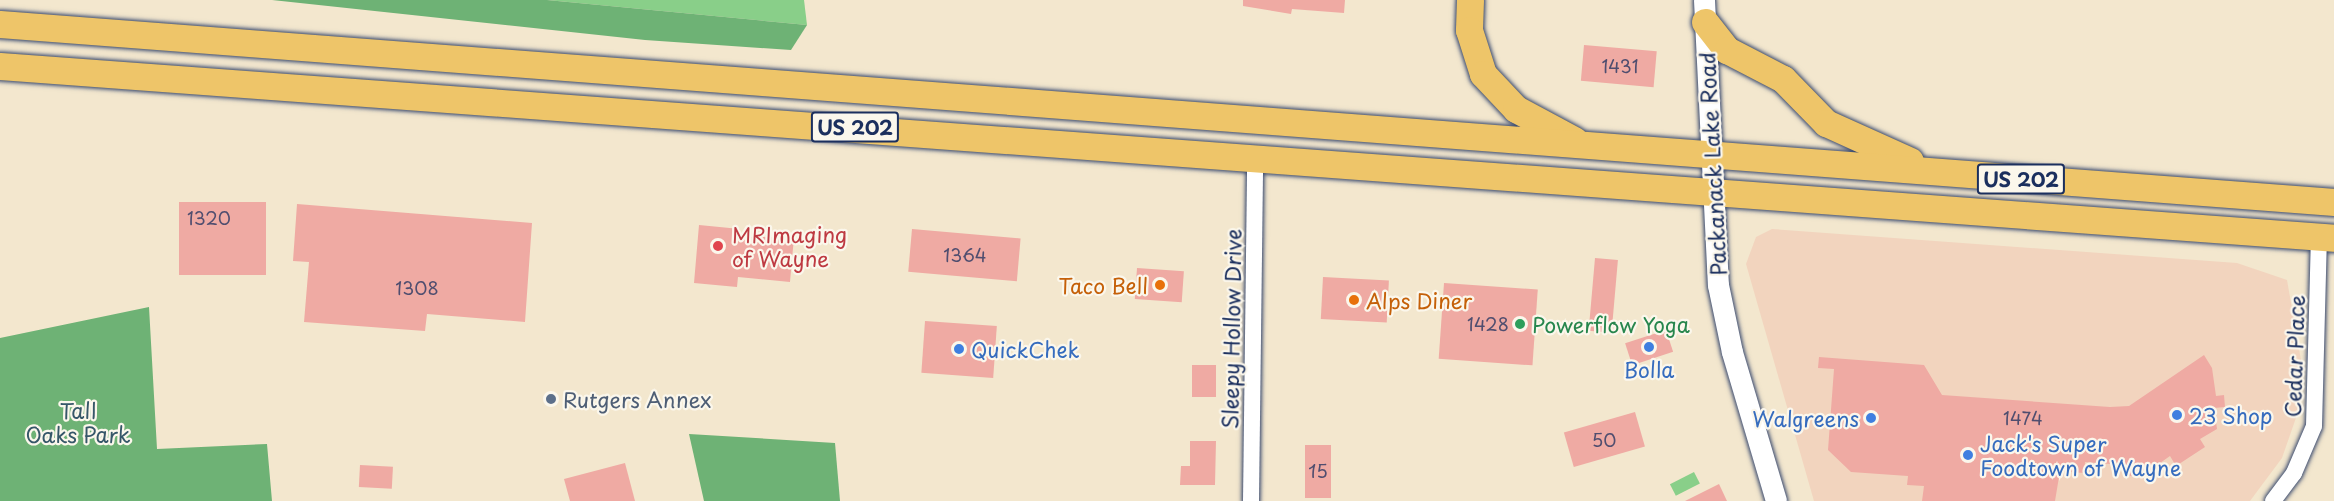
<!DOCTYPE html>
<style>
body{margin:0}
#map{position:relative;width:2334px;height:501px;overflow:hidden;background:#f3e7ce;font-family:"Playpen Sans",sans-serif}
div>[style]{position:absolute}
.built>*{inset:0;background:#f2d4be}
.green>*{inset:0;background:#89cf89;transform-origin:0 0}
.forest>*{inset:0;background:#6eb275}
.building>*{inset:0;background:#efaaa3;transform-origin:0 0}
.roads{filter:drop-shadow(0 0 2px #3b4b6f) drop-shadow(0 0 2px #3b4b6f)}
.minor>*{height:16px;margin:-8px;padding:0 8px;transform-origin:8px;border-radius:8px;background:#fff}
.tertiary>*{height:21px;margin:-10.5px;padding:0 10.5px;transform-origin:10.5px;border-radius:10.5px;background:#fff}
.trunk>*{height:27px;margin:-13.5px;padding:0 13.5px;transform-origin:13.5px;border-radius:13.5px;background:#eec569}
.dots>*{width:16px;height:16px;translate:-50% -50%;box-sizing:border-box;border:3px solid #fbf7ec;border-radius:50%}
span{translate:-50% -50%;white-space:nowrap;text-align:center;line-height:1.15;-webkit-text-stroke:4.5px #fbf7ec;paint-order:stroke}
.number-label{font-size:18px;color:#504e6f}
.number-label span{-webkit-text-stroke-width:0}
.shield-label span{padding:2px 4px;background:#fbf7ec;border:2px solid;border-radius:4px;-webkit-text-stroke-width:0}
.shield-label{font-size:20px;color:#1b2f5e;font-weight:700}
.street-label{font-size:21px;color:#1b2f5e}
.health-label{font-size:21px;color:#be3a42}
.left{translate:0 -50%;text-align:left}
.food-label{font-size:21px;color:#c56008}
.right{translate:-100% -50%;text-align:right}
.leisure-label{font-size:21px;color:#27864d}
.shop-label{font-size:21px;color:#366cbe}
.service-label{font-size:21px;color:#4e5e75}
.park-label{font-size:21px;color:#365769}
</style>
<div id="map">
<div class="built">
<i style="clip-path:polygon(1772px 229px,2237px 263px,2287px 280px,2301px 360px,2298px 412px,2282px 458px,2250px 501px,1814px 501px,1746px 264px,1756px 237px)"></i>
</div>
<div class="green">
<i style="clip-path:polygon(547px 0,804px 0,807px 25px)"></i>
<i style="left:1694px;top:472px;width:13px;height:27px;rotate:63deg"></i>
</div>
<div class="forest">
<i style="clip-path:polygon(272px 0,547px 0,807px 25px,791px 50px,645px 40px)"></i>
<i style="clip-path:polygon(149px 307px,157px 449px,267px 444px,272px 501px,0 501px,0 338px)"></i>
<i style="clip-path:polygon(689px 434px,835px 443px,840px 501px,704px 501px)"></i>
</div>
<div class="building">
<i style="clip-path:polygon(1243px 0,1345px 0,1344px 13px,1292px 9px,1291px 14px,1243px 6px)"></i>
<i style="left:1584px;top:45px;width:73px;height:36px;rotate:5deg"></i>
<i style="left:179px;top:202px;width:87px;height:73px"></i>
<i style="clip-path:polygon(297px 204px,532px 223px,525px 322px,427px 314px,425px 331px,304px 322px,309px 262px,293px 261px)"></i>
<i style="clip-path:polygon(699px 225px,740px 229px,739px 237px,794px 237px,790px 282px,738px 277px,737px 287px,694px 283px)"></i>
<i style="left:912px;top:229px;width:109px;height:43px;rotate:5deg"></i>
<i style="left:1595px;top:258px;width:23px;height:73px;rotate:5deg"></i>
<i style="left:1137px;top:268px;width:47px;height:31px;rotate:4deg"></i>
<i style="left:1323px;top:277px;width:66px;height:42px;rotate:3deg"></i>
<i style="left:1444px;top:283px;width:94px;height:76px;rotate:4deg"></i>
<i style="left:925px;top:321px;width:72px;height:52px;rotate:4deg"></i>
<i style="left:1666px;top:330px;width:23px;height:43px;rotate:72deg"></i>
<i style="clip-path:polygon(2204px 355px,2212px 368px,2216px 396px,2224px 395px,2225px 407px,2214px 408px,2217px 429px,2200px 439px,2205px 447px,2176px 466px,2170px 456px,2140px 477px,2123px 475px,2123px 465px,2085px 462px,2084px 473px,2060px 471px,2055px 501px,1922px 501px,1924px 486px,1907px 485px,1908px 476px,1851px 472px,1828px 450px,1834px 369px,1818px 368px,1819px 357px,1924px 365px,1942px 395px,2110px 407px,2129px 406px)"></i>
<i style="left:1192px;top:365px;width:24px;height:32px"></i>
<i style="left:1635px;top:412px;width:36px;height:74px;rotate:74deg"></i>
<i style="clip-path:polygon(1190px 441px,1216px 441px,1215px 485px,1180px 485px,1181px 466px,1190px 466px)"></i>
<i style="left:1305px;top:445px;width:26px;height:53px"></i>
<i style="clip-path:polygon(625px 463px,635px 501px,570px 501px,564px 479px)"></i>
<i style="left:360px;top:465px;width:33px;height:22px;rotate:3deg"></i>
<i style="clip-path:polygon(1719px 484px,1727px 501px,1685px 501px)"></i>
</div>
<div class="roads">
<div class="minor">
<i style="left:1251px;top:501px;width:344px;rotate:-89.3deg"></i>
<i style="left:2273px;top:501px;width:35px;rotate:-53deg"></i>
<i style="left:2294px;top:473px;width:51px;rotate:-66.9deg"></i>
<i style="left:2314px;top:426px;width:189px;rotate:-88.5deg"></i>
</div>
<div class="tertiary">
<i style="left:1704px;top:0;width:285px;rotate:87.2deg"></i>
<i style="left:1718px;top:285px;width:68px;rotate:78.2deg"></i>
<i style="left:1732px;top:352px;width:155px;rotate:73.5deg"></i>
</div>
<div class="trunk">
<i style="left:1470px;top:0;width:30px;rotate:92deg"></i>
<i style="left:1469px;top:30px;width:46px;rotate:72.3deg"></i>
<i style="left:1483px;top:74px;width:48px;rotate:46.7deg"></i>
<i style="left:1516px;top:109px;width:66px;rotate:28.1deg"></i>
<i style="left:1705px;top:22px;width:36px;rotate:52deg"></i>
<i style="left:1727px;top:50px;width:63px;rotate:27.4deg"></i>
<i style="left:1783px;top:79px;width:62px;rotate:45.7deg"></i>
<i style="left:1826px;top:123px;width:92px;rotate:24.3deg"></i>
<i style="left:0;top:24px;width:2341px;rotate:4.36deg"></i>
<i style="left:0;top:66px;width:2340px;rotate:4.21deg"></i>
</div>
</div>
<div class="dots">
<i style="left:718px;top:246px;background:#e0444e"></i>
<i style="left:1160px;top:285px;background:#e8710a"></i>
<i style="left:1354px;top:300px;background:#e8710a"></i>
<i style="left:1520px;top:324px;background:#2e9e5b"></i>
<i style="left:1649px;top:347px;background:#3f7fe0"></i>
<i style="left:959px;top:349px;background:#3f7fe0"></i>
<i style="left:551px;top:399px;background:#5c6f8a"></i>
<i style="left:2177px;top:415px;background:#3f7fe0"></i>
<i style="left:1871px;top:418px;background:#3f7fe0"></i>
<i style="left:1968px;top:455px;background:#3f7fe0"></i>
</div>
<div class="number-label">
<span style="left:1620px;top:66px">1431</span>
<span style="left:209px;top:218px">1320</span>
<span style="left:965px;top:255px">1364</span>
<span style="left:417px;top:288px">1308</span>
<span style="left:1488px;top:324px">1428</span>
<span style="left:2023px;top:418px">1474</span>
<span style="left:1604px;top:440px">50</span>
<span style="left:1318px;top:471px">15</span>
</div>
<div class="shield-label">
<span style="left:855px;top:127px">US 202</span>
<span style="left:2021px;top:179px">US 202</span>
</div>
<div class="street-label">
<span style="left:1712px;top:164px;rotate:-93deg">Packanack Lake Road</span>
<span style="left:1231px;top:329px;rotate:-89deg">Sleepy Hollow Drive</span>
<span style="left:2294px;top:356px;rotate:-88deg">Cedar Place</span>
</div>
<div class="health-label">
<span class="left" style="left:732px;top:246px">MRImaging<br>of Wayne</span>
</div>
<div class="food-label">
<span class="right" style="left:1148px;top:285px">Taco Bell</span>
<span class="left" style="left:1366px;top:300px">Alps Diner</span>
</div>
<div class="leisure-label">
<span class="left" style="left:1532px;top:324px">Powerflow Yoga</span>
</div>
<div class="shop-label">
<span class="left" style="left:971px;top:349px">QuickChek</span>
<span style="left:1649px;top:369px">Bolla</span>
<span class="left" style="left:2189px;top:415px">23 Shop</span>
<span class="right" style="left:1859px;top:418px">Walgreens</span>
<span class="left" style="left:1980px;top:455px">Jack's Super<br>Foodtown of Wayne</span>
</div>
<div class="service-label">
<span class="left" style="left:563px;top:399px">Rutgers Annex</span>
</div>
<div class="park-label">
<span style="left:78px;top:422px">Tall<br>Oaks Park</span>
</div>
</div>
